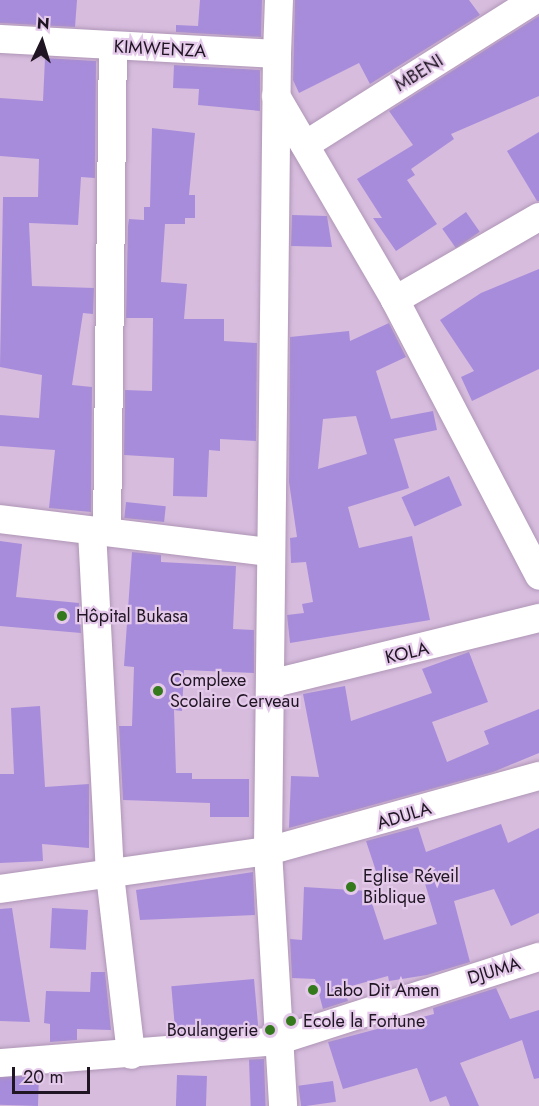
<!DOCTYPE html>
<meta charset="utf-8">
<style>
body{margin:0}
#map{position:relative;width:539px;height:1106px;overflow:hidden;background:#d7bcde;font-family:Jost,sans-serif}
div>[style]{position:absolute}
.building>*{inset:0;background:#a78cdb;transform-origin:0 0}
.roads{filter:drop-shadow(0 0 2px #af96b6) drop-shadow(0 0 2px #af96b6)}
.minor>*{height:28px;margin:-14px;padding:0 14px;transform-origin:14px;border-radius:14px;background:#fff}
.dots>*{width:16px;height:16px;translate:-50% -50%;box-sizing:border-box;border:3px solid #e4c9eb;border-radius:50%}
span{translate:-50% -50%;white-space:nowrap;text-align:center;line-height:1.15;-webkit-text-stroke:4.5px #e4c9eb;paint-order:stroke}
.street-label{font-size:18px;color:#201623}
.poi-label{font-size:18px;color:#201623}
.left{translate:0 -50%;text-align:left}
.right{translate:-100% -50%;text-align:right}
.north{position:absolute;left:12px;top:12px;width:60px;height:60px;-webkit-text-stroke:4px #e4c9eb;paint-order:stroke;rotate:4deg;font-size:16px;font-weight:700;line-height:24px;text-align:center;color:#201623}
.north::after{content:'';display:block;margin:auto;width:21px;height:27px;background:#201623;clip-path:polygon(50% 0,100% 100%,50% 72%,0 100%)}
.scale{position:absolute;left:12px;top:1067px;width:78px;height:27px;box-sizing:border-box;border:3px solid #201623;border-top:0;padding-left:8px;font-size:18px;line-height:21px;white-space:nowrap;color:#201623;-webkit-text-stroke:4px #e4c9eb;paint-order:stroke}
</style>
<div id="map">
<div class="building">
<i style="clip-path:polygon(0 0,77px 0,75px 27px,0 23px)"></i>
<i style="clip-path:polygon(200px 0,262px 0,261px 37px,176px 32px,176px 25px,198px 26px)"></i>
<i style="clip-path:polygon(295px 0,469px 0,480px 15px,370px 84px,359px 63px,299px 93px,293px 80px)"></i>
<i style="clip-path:polygon(539px 16px,539px 96px,451px 134px,454px 139px,411px 169px,415px 175px,407px 180px,437px 224px,396px 251px,373px 218px,382px 218px,357px 179px,413px 145px,389px 111px)"></i>
<i style="clip-path:polygon(45px 58px,96px 61px,95px 178px,81px 177px,78px 225px,29px 223px,32px 286px,94px 288px,93px 314px,83px 313px,72px 385px,92px 387px,91px 512px,49px 508px,55px 450px,0 446px,0 415px,39px 418px,42px 375px,0 367px,3px 197px,38px 197px,39px 159px,0 156px,0 98px,43px 101px)"></i>
<i style="clip-path:polygon(174px 65px,260px 70px,260px 111px,198px 105px,199px 89px,173px 88px)"></i>
<i style="clip-path:polygon(152px 128px,195px 133px,189px 195px,195px 195px,195px 218px,185px 218px,185px 224px,165px 224px,161px 282px,187px 284px,184px 319px,224px 319px,224px 341px,257px 343px,256px 441px,220px 439px,220px 451px,209px 450px,207px 497px,173px 496px,174px 458px,124px 455px,125px 390px,152px 391px,153px 318px,126px 318px,128px 226px,129px 219px,144px 220px,144px 207px,150px 207px)"></i>
<i style="clip-path:polygon(539px 132px,539px 201px,537px 201px,507px 151px)"></i>
<i style="left:466px;top:212px;width:24px;height:29px;rotate:55deg"></i>
<i style="clip-path:polygon(292px 215px,327px 216px,332px 247px,291px 246px)"></i>
<i style="clip-path:polygon(539px 269px,539px 369px,472px 401px,461px 377px,474px 371px,440px 320px,481px 293px)"></i>
<i style="clip-path:polygon(evenodd,389px 323px,406px 357px,376px 371px,391px 419px,433px 411px,437px 430px,394px 439px,409px 488px,348px 507px,359px 548px,412px 536px,430px 620px,290px 643px,287px 615px,304px 613px,302px 604px,313px 602px,306px 562px,291px 563px,290px 538px,297px 537px,289px 482px,290px 337px,349px 331px,350px 341px,389px 323px,356px 416px,367px 454px,318px 469px,323px 419px,356px 416px)"></i>
<i style="left:449px;top:476px;width:32px;height:52px;rotate:66deg"></i>
<i style="left:126px;top:502px;width:40px;height:16px;rotate:6deg"></i>
<i style="clip-path:polygon(0 541px,22px 544px,16px 597px,79px 603px,81px 633px,0 626px)"></i>
<i style="clip-path:polygon(132px 552px,161px 555px,161px 562px,236px 566px,233px 629px,254px 630px,254px 673px,184px 670px,182px 711px,174px 710px,176px 773px,192px 773px,192px 779px,249px 779px,249px 817px,210px 817px,210px 803px,123px 800px,119px 726px,132px 726px,134px 667px,124px 666px)"></i>
<i style="clip-path:polygon(469px 652px,488px 702px,432px 722px,447px 762px,489px 744px,484px 731px,539px 709px,539px 753px,493px 772px,289px 828px,291px 776px,319px 777px,303px 694px,345px 686px,351px 721px,432px 693px,422px 669px)"></i>
<i style="clip-path:polygon(40px 706px,45px 787px,89px 784px,89px 848px,42px 844px,43px 861px,0 863px,0 774px,14px 774px,11px 708px)"></i>
<i style="clip-path:polygon(501px 824px,508px 843px,539px 828px,539px 913px,511px 926px,494px 889px,454px 901px,470px 962px,427px 975px,389px 981px,388px 976px,344px 988px,348px 1001px,323px 1009px,315px 979px,292px 978px,290px 939px,302px 940px,304px 887px,368px 891px,384px 940px,437px 924px,421px 870px,380px 883px,366px 841px,418px 827px,426px 852px)"></i>
<i style="clip-path:polygon(253px 872px,255px 915px,140px 920px,136px 890px)"></i>
<i style="clip-path:polygon(12px 908px,26px 998px,30px 1022px,0 1021px,0 909px)"></i>
<i style="left:52px;top:908px;width:36px;height:40px;rotate:3deg"></i>
<i style="clip-path:polygon(91px 972px,105px 972px,111px 1030px,77px 1029px,77px 1040px,50px 1042px,50px 1024px,44px 1023px,46px 991px,90px 992px)"></i>
<i style="left:254px;top:979px;width:47px;height:83px;rotate:85deg"></i>
<i style="clip-path:polygon(496px 988px,510px 1019px,539px 1010px,539px 1078px,534px 1079px,522px 1040px,460px 1063px,479px 1106px,450px 1106px,446px 1096px,430px 1102px,417px 1068px,343px 1089px,328px 1042px,434px 1014px,433px 1008px)"></i>
<i style="left:264px;top:1059px;width:47px;height:15px;rotate:88deg"></i>
<i style="left:177px;top:1075px;width:30px;height:31px;rotate:2deg"></i>
<i style="left:39px;top:1076px;width:30px;height:39px;rotate:92deg"></i>
<i style="left:333px;top:1081px;width:21px;height:35px;rotate:82deg"></i>
</div>
<div class="roads">
<div class="minor">
<i style="left:0;top:39px;width:277px;rotate:3.1deg"></i>
<i style="left:277px;top:54px;width:797px;rotate:90.65deg"></i>
<i style="left:268px;top:851px;width:255px;rotate:86.6deg"></i>
<i style="left:277px;top:54px;width:54px;rotate:-87.9deg"></i>
<i style="left:276px;top:96px;width:236px;rotate:59.7deg"></i>
<i style="left:395px;top:300px;width:311px;rotate:62.4deg"></i>
<i style="left:305px;top:145px;width:271px;rotate:-32.3deg"></i>
<i style="left:395px;top:300px;width:166px;rotate:-30deg"></i>
<i style="left:0;top:519px;width:270px;rotate:7deg"></i>
<i style="left:92px;top:531px;width:344px;rotate:87deg"></i>
<i style="left:110px;top:875px;width:181px;rotate:83.3deg"></i>
<i style="left:107px;top:532px;width:485px;rotate:-89.3deg"></i>
<i style="left:274px;top:683px;width:273px;rotate:-13.8deg"></i>
<i style="left:0;top:889px;width:271px;rotate:-8.1deg"></i>
<i style="left:268px;top:851px;width:281px;rotate:-15.5deg"></i>
<i style="left:0;top:1063px;width:278px;rotate:-4.5deg"></i>
<i style="left:277px;top:1041px;width:275px;rotate:-17.8deg"></i>
</div>
</div>
<div class="dots">
<i style="left:62px;top:616px;background:#34791c"></i>
<i style="left:158px;top:691px;background:#34791c"></i>
<i style="left:351px;top:887px;background:#34791c"></i>
<i style="left:313px;top:990px;background:#34791c"></i>
<i style="left:291px;top:1021px;background:#34791c"></i>
<i style="left:270px;top:1030px;background:#34791c"></i>
</div>
<div class="street-label">
<span style="left:160px;top:49px;rotate:3deg">KIMWENZA</span>
<span style="left:419px;top:73px;rotate:-32deg">MBENI</span>
<span style="left:407px;top:653px;rotate:-13deg">KOLA</span>
<span style="left:404px;top:816px;rotate:-17deg">ADULA</span>
<span style="left:494px;top:971px;rotate:-17deg">DJUMA</span>
</div>
<div class="poi-label">
<span class="left" style="left:76px;top:616px">Hôpital Bukasa</span>
<span class="left" style="left:170px;top:691px">Complexe<br>Scolaire Cerveau</span>
<span class="left" style="left:363px;top:887px">Eglise Réveil<br>Biblique</span>
<span class="left" style="left:326px;top:990px">Labo Dit Amen</span>
<span class="left" style="left:303px;top:1021px">Ecole la Fortune</span>
<span class="right" style="left:258px;top:1030px">Boulangerie</span>
</div>
<div class="north">N</div>
<div class="scale">20 m</div>
</div>
